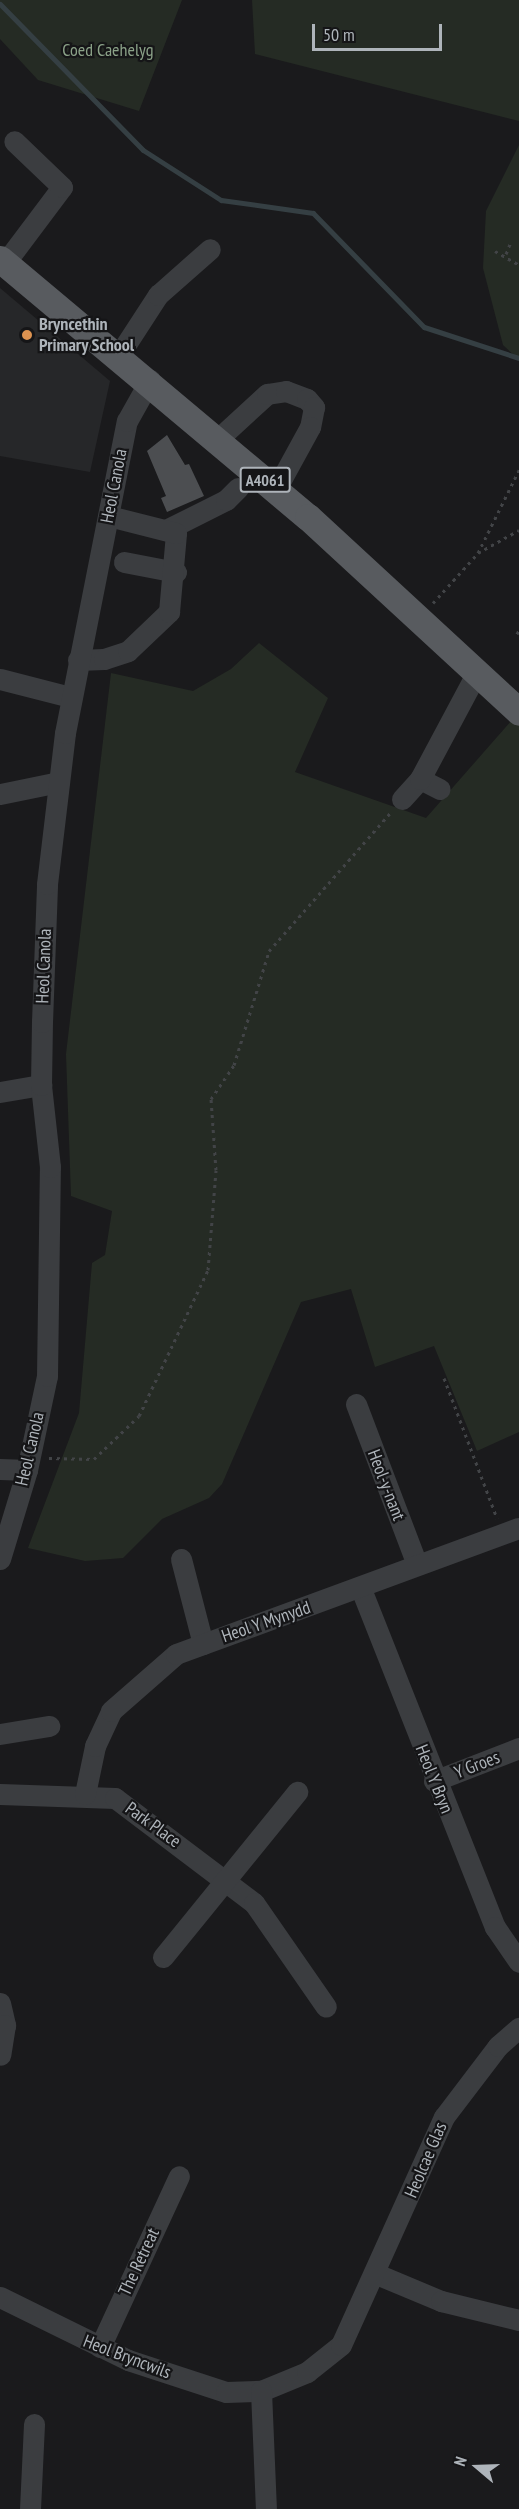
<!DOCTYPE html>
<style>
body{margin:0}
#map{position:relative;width:519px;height:2509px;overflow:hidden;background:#1a1a1c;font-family:"PT Sans Narrow",sans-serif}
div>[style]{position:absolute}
.built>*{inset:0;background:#262729}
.green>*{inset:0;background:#252b24}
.stream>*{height:5px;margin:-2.5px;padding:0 2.5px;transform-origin:2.5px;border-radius:2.5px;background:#353f43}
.building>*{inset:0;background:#4c4e51}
.path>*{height:3px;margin-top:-1.5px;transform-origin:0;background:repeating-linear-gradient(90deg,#424447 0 3px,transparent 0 7.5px)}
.minor>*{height:21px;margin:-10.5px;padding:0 10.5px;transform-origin:10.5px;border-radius:10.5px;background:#3b3d40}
.major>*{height:27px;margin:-13.5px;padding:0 13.5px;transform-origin:13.5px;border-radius:13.5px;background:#585b5f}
.dots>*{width:16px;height:16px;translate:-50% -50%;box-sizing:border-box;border:3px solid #151517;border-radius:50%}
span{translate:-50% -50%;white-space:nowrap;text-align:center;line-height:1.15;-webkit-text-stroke:4.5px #151517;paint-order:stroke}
.shield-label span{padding:2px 4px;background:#151517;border:2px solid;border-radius:4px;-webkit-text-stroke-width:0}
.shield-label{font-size:16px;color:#aeb4ba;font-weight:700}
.park-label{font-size:18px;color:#8ba288}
.poi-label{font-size:18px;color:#aeb4ba;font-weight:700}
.left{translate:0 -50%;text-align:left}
.street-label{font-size:18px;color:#aeb4ba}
.north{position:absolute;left:447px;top:2437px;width:60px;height:60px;-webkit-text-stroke:4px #151517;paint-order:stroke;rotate:289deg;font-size:16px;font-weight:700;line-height:24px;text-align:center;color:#aeb4ba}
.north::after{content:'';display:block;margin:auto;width:21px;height:27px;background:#aeb4ba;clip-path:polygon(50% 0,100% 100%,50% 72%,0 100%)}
.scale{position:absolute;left:312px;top:24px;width:130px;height:27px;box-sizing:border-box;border:3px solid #aeb4ba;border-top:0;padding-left:8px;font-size:18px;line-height:21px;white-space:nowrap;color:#aeb4ba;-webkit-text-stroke:4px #151517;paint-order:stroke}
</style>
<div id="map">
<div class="built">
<i style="clip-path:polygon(0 288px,110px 381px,90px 472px,0 456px)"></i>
</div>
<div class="green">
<i style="clip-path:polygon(0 0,182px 0,139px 111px,38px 80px,0 39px)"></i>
<i style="clip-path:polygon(252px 0,519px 0,519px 121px,255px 54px)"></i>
<i style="clip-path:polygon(519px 145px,519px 360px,503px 345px,483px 268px,486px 211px)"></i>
<i style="clip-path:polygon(259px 643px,328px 698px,295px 772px,426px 818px,519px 712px,519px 1432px,477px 1451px,434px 1346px,375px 1367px,351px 1289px,301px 1302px,222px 1484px,209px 1498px,162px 1519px,123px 1558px,85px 1561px,28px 1548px,79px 1413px,92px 1263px,105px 1255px,112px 1211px,71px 1196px,66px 1054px,111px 673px,193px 691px,231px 669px)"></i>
</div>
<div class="stream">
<i style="left:0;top:4px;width:204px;rotate:45.6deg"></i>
<i style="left:143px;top:150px;width:93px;rotate:32.7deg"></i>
<i style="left:221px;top:200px;width:93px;rotate:8deg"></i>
<i style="left:313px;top:213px;width:159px;rotate:45.8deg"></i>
<i style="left:424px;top:327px;width:100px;rotate:18.1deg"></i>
</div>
<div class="building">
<i style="clip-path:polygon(167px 435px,185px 465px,189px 464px,204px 496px,167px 512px,161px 498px,166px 496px,147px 451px)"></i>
</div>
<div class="path">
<i style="left:495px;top:251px;width:28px;rotate:30deg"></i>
<i style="left:506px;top:254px;width:11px;rotate:-68deg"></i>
<i style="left:478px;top:553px;width:47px;rotate:-29.3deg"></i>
<i style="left:433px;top:603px;width:67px;rotate:-48deg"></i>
<i style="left:478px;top:553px;width:93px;rotate:-63.7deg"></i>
<i style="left:517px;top:634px;width:4px;rotate:-63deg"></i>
<i style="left:444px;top:1378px;width:150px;rotate:69.3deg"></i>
<i style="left:49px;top:1458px;width:45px;rotate:1.3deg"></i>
<i style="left:94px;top:1459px;width:62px;rotate:-43.7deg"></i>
<i style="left:139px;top:1416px;width:161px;rotate:-64.7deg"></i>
<i style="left:208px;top:1270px;width:100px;rotate:-85.4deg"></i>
<i style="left:216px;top:1170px;width:71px;rotate:-94deg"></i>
<i style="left:211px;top:1099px;width:41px;rotate:-55.9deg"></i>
<i style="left:234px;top:1065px;width:119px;rotate:-72.9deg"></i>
<i style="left:269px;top:951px;width:185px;rotate:-48.7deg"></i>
</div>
<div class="minor">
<i style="left:5px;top:263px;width:95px;rotate:-53.1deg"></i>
<i style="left:62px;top:187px;width:66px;rotate:-136.2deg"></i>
<i style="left:119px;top:355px;width:72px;rotate:-57deg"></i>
<i style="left:158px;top:295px;width:69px;rotate:-41.5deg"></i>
<i style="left:218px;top:439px;width:67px;rotate:-42.6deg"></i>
<i style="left:267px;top:394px;width:19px;rotate:-9deg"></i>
<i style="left:286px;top:391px;width:22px;rotate:21deg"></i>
<i style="left:307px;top:399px;width:11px;rotate:49deg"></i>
<i style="left:314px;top:407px;width:20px;rotate:101deg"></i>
<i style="left:310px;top:427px;width:71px;rotate:118.7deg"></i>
<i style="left:168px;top:529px;width:65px;rotate:-26.6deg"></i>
<i style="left:226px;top:500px;width:17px;rotate:-45deg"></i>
<i style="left:124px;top:562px;width:53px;rotate:10.9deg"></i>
<i style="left:78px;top:660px;width:26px;rotate:-2deg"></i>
<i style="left:104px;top:659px;width:25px;rotate:-18deg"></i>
<i style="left:128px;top:651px;width:57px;rotate:-43.6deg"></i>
<i style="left:169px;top:612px;width:79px;rotate:-84.9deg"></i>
<i style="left:176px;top:533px;width:69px;rotate:-165.8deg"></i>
<i style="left:0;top:679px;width:72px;rotate:14.4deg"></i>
<i style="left:420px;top:779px;width:22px;rotate:27deg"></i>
<i style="left:0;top:794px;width:60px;rotate:-11.5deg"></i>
<i style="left:402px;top:799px;width:27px;rotate:-48deg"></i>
<i style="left:420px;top:779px;width:119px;rotate:-61.9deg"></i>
<i style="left:0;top:1092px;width:42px;rotate:-9.7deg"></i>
<i style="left:356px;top:1404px;width:172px;rotate:69.2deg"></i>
<i style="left:0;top:1469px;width:27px;rotate:2deg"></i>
<i style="left:0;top:1559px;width:93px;rotate:-73.1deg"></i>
<i style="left:27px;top:1470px;width:96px;rotate:-78deg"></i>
<i style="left:47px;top:1376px;width:209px;rotate:-89.2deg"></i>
<i style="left:50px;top:1167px;width:82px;rotate:-96.3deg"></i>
<i style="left:41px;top:1085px;width:63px;rotate:-89.1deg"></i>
<i style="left:42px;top:1022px;width:138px;rotate:-87.9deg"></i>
<i style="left:47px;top:884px;width:152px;rotate:-83.2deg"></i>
<i style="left:65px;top:733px;width:318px;rotate:-78.8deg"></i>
<i style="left:127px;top:421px;width:47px;rotate:-60.7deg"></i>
<i style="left:181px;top:1559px;width:88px;rotate:75.5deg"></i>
<i style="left:361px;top:1589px;width:364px;rotate:68.4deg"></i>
<i style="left:495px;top:1927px;width:42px;rotate:55.6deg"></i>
<i style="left:0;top:1734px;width:50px;rotate:-9.3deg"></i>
<i style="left:434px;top:1781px;width:91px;rotate:-21.2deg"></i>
<i style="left:0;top:1794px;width:115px;rotate:2deg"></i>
<i style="left:115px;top:1798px;width:174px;rotate:37.1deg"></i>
<i style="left:254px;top:1903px;width:126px;rotate:55.3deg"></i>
<i style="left:85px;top:1794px;width:49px;rotate:-78.2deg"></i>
<i style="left:95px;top:1746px;width:38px;rotate:-65deg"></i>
<i style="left:111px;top:1711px;width:86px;rotate:-41.2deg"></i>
<i style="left:176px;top:1654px;width:365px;rotate:-20.2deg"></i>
<i style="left:163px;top:1957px;width:213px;rotate:-50.9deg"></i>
<i style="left:0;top:2003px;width:23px;rotate:77deg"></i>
<i style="left:5px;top:2025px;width:30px;rotate:99deg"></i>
<i style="left:374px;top:2273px;width:73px;rotate:22.7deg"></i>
<i style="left:441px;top:2301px;width:80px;rotate:13.7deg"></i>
<i style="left:0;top:2297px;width:143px;rotate:26.2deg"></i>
<i style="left:128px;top:2360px;width:103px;rotate:18.1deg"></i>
<i style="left:226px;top:2392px;width:35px;rotate:-2deg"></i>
<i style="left:261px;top:2391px;width:50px;rotate:-22.4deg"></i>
<i style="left:307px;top:2372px;width:43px;rotate:-38.5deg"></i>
<i style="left:341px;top:2345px;width:250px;rotate:-65.7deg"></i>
<i style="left:444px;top:2117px;width:89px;rotate:-52.7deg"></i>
<i style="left:498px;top:2046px;width:28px;rotate:-41deg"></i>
<i style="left:100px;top:2347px;width:188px;rotate:-65.2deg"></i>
<i style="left:261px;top:2391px;width:118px;rotate:87.6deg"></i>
<i style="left:30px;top:2509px;width:85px;rotate:-87.3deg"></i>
</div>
<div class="major">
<i style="left:0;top:259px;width:402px;rotate:40deg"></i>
<i style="left:308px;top:517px;width:287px;rotate:42.7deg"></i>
</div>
<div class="dots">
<i style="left:27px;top:335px;background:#dd9351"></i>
</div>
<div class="shield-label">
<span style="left:265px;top:480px">A4061</span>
</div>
<div class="park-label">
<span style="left:108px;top:50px">Coed Caehelyg</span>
</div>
<div class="poi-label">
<span class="left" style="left:39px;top:335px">Bryncethin<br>Primary School</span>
</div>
<div class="street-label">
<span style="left:114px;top:486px;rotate:-79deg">Heol Canola</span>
<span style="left:44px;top:966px;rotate:-88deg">Heol Canola</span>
<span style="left:30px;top:1449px;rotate:-77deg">Heol Canola</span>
<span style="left:386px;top:1485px;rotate:69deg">Heol-y-nant</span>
<span style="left:266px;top:1622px;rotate:-19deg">Heol Y Mynydd</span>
<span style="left:477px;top:1765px;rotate:-21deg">Y Groes</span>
<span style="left:434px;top:1779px;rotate:68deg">Heol Y Bryn</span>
<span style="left:153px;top:1825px;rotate:36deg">Park Place</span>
<span style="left:426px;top:2160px;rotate:-67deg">Heolcae Glas</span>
<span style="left:139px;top:2262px;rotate:-65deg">The Retreat</span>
<span style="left:127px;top:2357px;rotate:21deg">Heol Bryncwils</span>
</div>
<div class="north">N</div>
<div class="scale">50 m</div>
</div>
